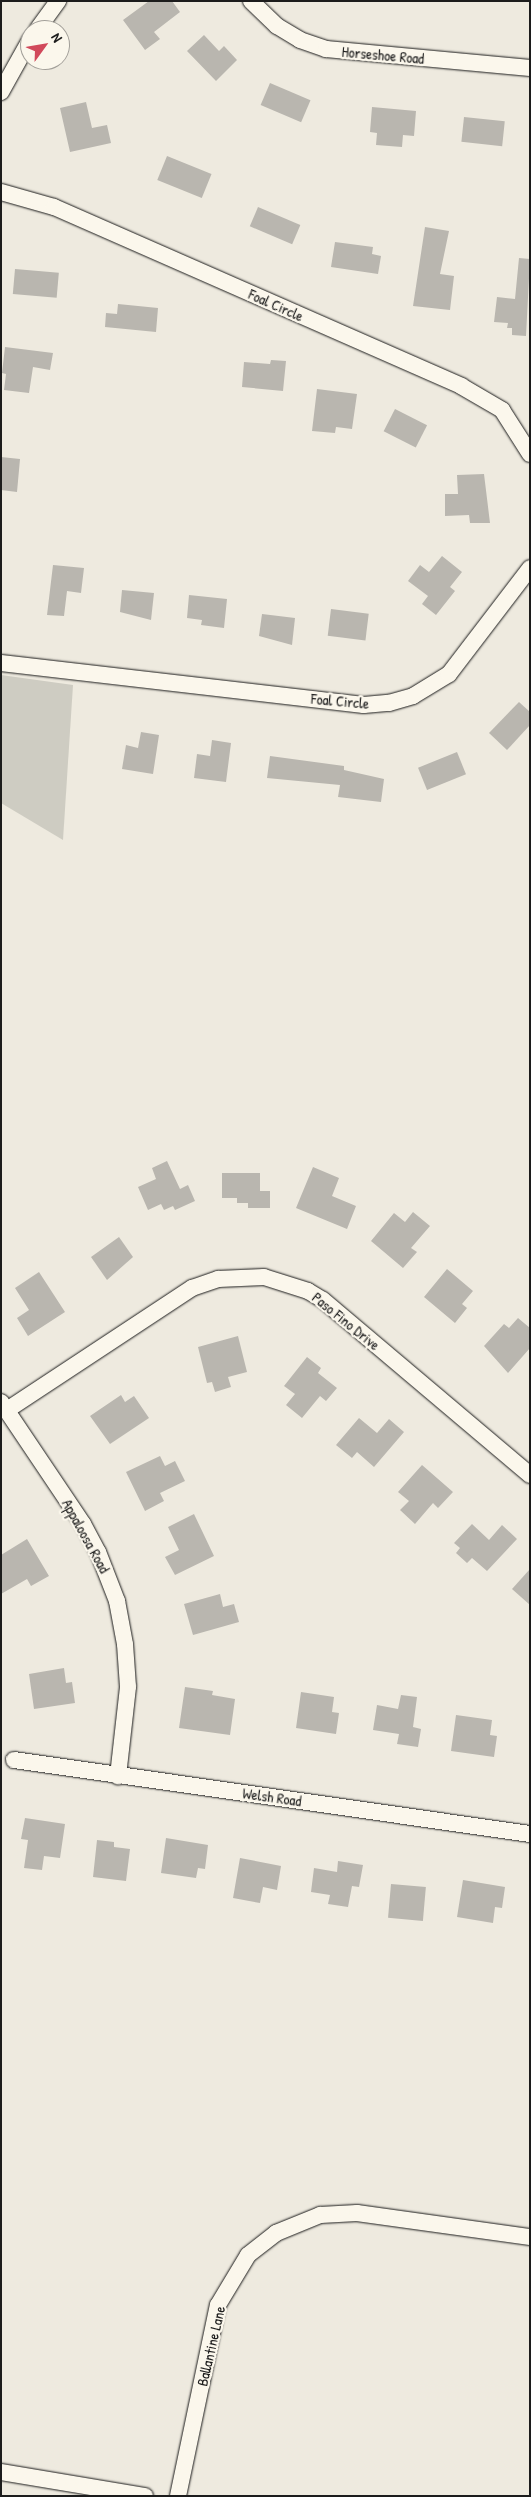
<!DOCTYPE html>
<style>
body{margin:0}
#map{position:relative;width:531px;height:2497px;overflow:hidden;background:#eeeadf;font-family:"Patrick Hand",sans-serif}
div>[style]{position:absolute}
.green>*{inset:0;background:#ceccc2}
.building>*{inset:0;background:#b9b6af;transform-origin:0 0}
.roads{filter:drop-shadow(0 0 1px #1c1c1c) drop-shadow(0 0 1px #1c1c1c)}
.street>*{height:16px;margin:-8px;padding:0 8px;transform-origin:8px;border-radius:8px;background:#fbf7ec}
span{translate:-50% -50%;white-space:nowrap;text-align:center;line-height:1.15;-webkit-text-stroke:4.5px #fbf7ec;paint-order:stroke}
.street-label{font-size:15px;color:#1c1c1c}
.frame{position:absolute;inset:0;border:2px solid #1c1c1c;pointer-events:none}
.north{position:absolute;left:20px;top:20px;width:50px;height:50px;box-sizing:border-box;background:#fbf7ec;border:1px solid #a29f99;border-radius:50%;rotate:58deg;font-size:14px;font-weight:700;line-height:20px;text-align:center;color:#1c1c1c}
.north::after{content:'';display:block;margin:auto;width:18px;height:22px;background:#d1495b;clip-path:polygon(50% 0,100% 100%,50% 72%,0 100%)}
</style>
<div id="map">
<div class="green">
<i style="clip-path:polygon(1px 675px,73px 685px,63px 840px,1px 803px)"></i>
</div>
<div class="building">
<i style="clip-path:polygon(149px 1px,172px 1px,180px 12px,154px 32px,160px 39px,145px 50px,123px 20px)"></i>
<i style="clip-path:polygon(204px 35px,219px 51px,224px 46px,237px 60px,216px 81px,187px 51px)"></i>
<i style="left:270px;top:83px;width:44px;height:24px;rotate:23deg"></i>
<i style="clip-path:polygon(86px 102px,92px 128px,107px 125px,111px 143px,70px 152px,60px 108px)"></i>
<i style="clip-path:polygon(372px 107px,416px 111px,414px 136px,403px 135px,402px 147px,376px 145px,377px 133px,370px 132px)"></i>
<i style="left:464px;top:117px;width:41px;height:25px;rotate:6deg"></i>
<i style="left:167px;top:156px;width:48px;height:26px;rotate:22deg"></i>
<i style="left:258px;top:207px;width:46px;height:21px;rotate:23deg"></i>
<i style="clip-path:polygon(425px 227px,449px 231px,440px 274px,454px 276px,450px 310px,413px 306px)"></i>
<i style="clip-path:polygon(335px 242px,373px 247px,372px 254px,381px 256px,378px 274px,331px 267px)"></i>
<i style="clip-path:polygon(519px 258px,530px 259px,526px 336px,512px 335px,512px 328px,507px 328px,508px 323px,494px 322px,497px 297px,515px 299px)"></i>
<i style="left:15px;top:269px;width:44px;height:25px;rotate:5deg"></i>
<i style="clip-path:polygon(118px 304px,158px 308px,156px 332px,105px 327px,106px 313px,117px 314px)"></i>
<i style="clip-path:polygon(5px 347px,53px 353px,50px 370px,33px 367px,29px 393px,4px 390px,6px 374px,2px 373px)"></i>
<i style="clip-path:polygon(271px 360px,286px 361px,283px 391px,242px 387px,244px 362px,270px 364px)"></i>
<i style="clip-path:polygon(317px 389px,357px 394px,352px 429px,336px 427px,335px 433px,312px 431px)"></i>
<i style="left:395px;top:409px;width:36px;height:25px;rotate:27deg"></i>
<i style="clip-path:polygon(1px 457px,20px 459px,17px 492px,1px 490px)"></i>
<i style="clip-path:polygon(484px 474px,490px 523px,470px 523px,469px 515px,445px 516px,445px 494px,458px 494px,457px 475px)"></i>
<i style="clip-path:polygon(442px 556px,462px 572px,450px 587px,455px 591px,436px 615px,422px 604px,428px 596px,408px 581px,420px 565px,429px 572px)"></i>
<i style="clip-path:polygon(53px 565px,84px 568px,81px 593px,67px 591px,64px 616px,47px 615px)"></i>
<i style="clip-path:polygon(122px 590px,154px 593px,151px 620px,120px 612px)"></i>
<i style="clip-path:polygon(189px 595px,227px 599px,224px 628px,201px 625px,202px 620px,187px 618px)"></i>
<i style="left:331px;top:609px;width:38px;height:27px;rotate:7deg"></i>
<i style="clip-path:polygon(262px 614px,295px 618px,292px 645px,259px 636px)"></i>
<i style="clip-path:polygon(519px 702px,530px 712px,530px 725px,507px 750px,489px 733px)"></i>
<i style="clip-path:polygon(141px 732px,159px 735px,153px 774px,122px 769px,126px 745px,138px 748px)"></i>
<i style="clip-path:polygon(212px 740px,231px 743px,226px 782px,194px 778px,197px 754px,210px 756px)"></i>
<i style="left:457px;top:752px;width:24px;height:42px;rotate:68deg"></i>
<i style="clip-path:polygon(270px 756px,344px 766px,344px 770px,384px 779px,381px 802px,338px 797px,340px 785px,267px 778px)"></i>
<i style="clip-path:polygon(167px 1161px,180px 1189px,188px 1185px,195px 1201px,175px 1210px,173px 1206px,164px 1210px,161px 1204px,148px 1210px,138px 1187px,156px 1179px,152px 1168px)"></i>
<i style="clip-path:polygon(313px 1167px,339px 1178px,332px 1196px,356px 1206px,347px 1229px,296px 1208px)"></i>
<i style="clip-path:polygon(222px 1173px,260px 1173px,260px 1191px,270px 1191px,270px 1208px,248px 1208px,248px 1203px,237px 1203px,237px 1198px,222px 1198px)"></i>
<i style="clip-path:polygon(413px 1212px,430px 1226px,411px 1248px,417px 1252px,403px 1268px,371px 1241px,394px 1213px,405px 1222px)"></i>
<i style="clip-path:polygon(119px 1237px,133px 1257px,107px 1280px,91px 1257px)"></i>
<i style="clip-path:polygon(447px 1269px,473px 1291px,462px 1304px,467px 1308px,455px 1323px,424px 1297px)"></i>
<i style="clip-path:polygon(39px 1272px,65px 1312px,28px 1336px,17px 1318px,29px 1310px,15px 1288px)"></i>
<i style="clip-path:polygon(518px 1318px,530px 1328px,530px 1348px,508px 1373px,484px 1346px,504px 1324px,509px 1328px)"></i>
<i style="clip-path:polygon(238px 1336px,247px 1372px,228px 1377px,231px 1387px,215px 1392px,212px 1382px,207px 1383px,198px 1347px)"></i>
<i style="clip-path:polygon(307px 1357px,321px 1368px,318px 1373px,337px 1388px,326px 1401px,320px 1396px,302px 1418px,286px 1405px,295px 1394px,284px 1386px)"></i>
<i style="clip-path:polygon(121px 1395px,125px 1402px,134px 1396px,149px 1418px,110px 1444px,90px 1416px)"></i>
<i style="clip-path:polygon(359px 1418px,377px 1433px,389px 1419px,404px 1432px,374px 1467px,357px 1452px,352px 1458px,336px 1445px)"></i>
<i style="clip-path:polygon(160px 1456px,165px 1466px,175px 1461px,185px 1481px,160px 1493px,164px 1501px,145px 1511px,126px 1472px)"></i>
<i style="clip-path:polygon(422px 1465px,453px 1492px,438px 1508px,433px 1503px,415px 1524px,400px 1510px,409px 1501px,398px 1492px)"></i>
<i style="clip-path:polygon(194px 1514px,214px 1556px,175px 1575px,165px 1557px,179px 1550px,168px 1527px)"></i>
<i style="clip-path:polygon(472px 1524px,489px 1540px,502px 1525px,517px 1539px,487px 1571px,472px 1558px,467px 1563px,456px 1553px,460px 1548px,454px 1543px)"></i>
<i style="clip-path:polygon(27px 1539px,49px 1576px,31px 1586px,27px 1579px,1px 1594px,1px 1555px)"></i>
<i style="clip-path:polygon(530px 1569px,530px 1605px,512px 1589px)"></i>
<i style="clip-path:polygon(220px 1594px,223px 1607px,234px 1604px,239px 1622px,193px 1635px,184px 1604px)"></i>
<i style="clip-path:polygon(64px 1668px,66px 1683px,72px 1682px,75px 1703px,34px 1709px,29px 1674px)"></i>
<i style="clip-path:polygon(185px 1687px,213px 1691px,212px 1695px,235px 1699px,230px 1735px,179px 1728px)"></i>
<i style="clip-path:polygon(301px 1692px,334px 1697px,332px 1712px,339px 1713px,336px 1734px,296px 1728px)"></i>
<i style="clip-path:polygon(401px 1695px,417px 1697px,413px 1727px,421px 1729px,418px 1747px,397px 1744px,399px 1734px,373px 1730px,377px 1705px,398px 1709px)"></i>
<i style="clip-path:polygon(456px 1715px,492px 1720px,490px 1735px,497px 1736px,494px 1757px,451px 1751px)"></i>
<i style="clip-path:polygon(25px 1818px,65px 1824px,60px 1858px,44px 1856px,42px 1870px,24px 1868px,28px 1840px,21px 1839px)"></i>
<i style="clip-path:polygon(166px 1838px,208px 1845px,205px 1869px,198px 1868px,196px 1878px,161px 1873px)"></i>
<i style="clip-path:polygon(97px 1840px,114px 1842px,114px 1847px,130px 1849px,126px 1881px,93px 1877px)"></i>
<i style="clip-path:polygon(240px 1858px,281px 1866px,277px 1890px,263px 1887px,260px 1903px,233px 1898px)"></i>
<i style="clip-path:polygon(338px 1861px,363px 1865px,359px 1887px,352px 1886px,348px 1907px,328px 1904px,330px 1895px,311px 1892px,314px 1868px,337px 1872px)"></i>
<i style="clip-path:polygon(463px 1880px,505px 1887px,502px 1908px,495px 1907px,493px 1923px,457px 1917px)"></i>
<i style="left:391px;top:1884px;width:35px;height:34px;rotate:5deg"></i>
</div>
<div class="roads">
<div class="street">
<i style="left:251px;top:1px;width:36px;rotate:44deg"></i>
<i style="left:277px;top:26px;width:27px;rotate:31deg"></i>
<i style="left:300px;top:40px;width:28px;rotate:19deg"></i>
<i style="left:326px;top:49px;width:205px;rotate:5.3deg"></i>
<i style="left:37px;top:30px;width:36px;rotate:-54deg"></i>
<i style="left:1px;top:92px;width:60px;rotate:-60.9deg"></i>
<i style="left:1px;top:192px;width:55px;rotate:15.8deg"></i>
<i style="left:54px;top:207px;width:445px;rotate:23.7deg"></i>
<i style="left:461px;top:386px;width:48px;rotate:30.3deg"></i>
<i style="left:502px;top:410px;width:52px;rotate:57.5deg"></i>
<i style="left:1px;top:663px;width:365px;rotate:6.6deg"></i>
<i style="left:364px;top:705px;width:25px;rotate:-5deg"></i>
<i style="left:389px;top:703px;width:25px;rotate:-16deg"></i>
<i style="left:413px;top:696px;width:42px;rotate:-31.4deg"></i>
<i style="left:449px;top:674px;width:133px;rotate:-52.6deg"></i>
<i style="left:1px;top:1402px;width:147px;rotate:56.1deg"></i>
<i style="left:83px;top:1524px;width:32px;rotate:62deg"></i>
<i style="left:98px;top:1552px;width:53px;rotate:68.8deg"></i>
<i style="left:117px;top:1601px;width:44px;rotate:79.5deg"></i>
<i style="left:125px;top:1644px;width:43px;rotate:86deg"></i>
<i style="left:128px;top:1687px;width:90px;rotate:96.4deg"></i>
<i style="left:7px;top:1410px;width:222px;rotate:-33.4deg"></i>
<i style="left:192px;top:1288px;width:28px;rotate:-19deg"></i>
<i style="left:218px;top:1279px;width:46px;rotate:-2.5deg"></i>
<i style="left:264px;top:1277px;width:46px;rotate:17.7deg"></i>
<i style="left:308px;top:1291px;width:17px;rotate:31deg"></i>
<i style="left:323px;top:1300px;width:271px;rotate:40.2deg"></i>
<i style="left:14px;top:1760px;width:521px;rotate:8.16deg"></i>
<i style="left:1px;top:2472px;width:146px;rotate:9.5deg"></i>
<i style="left:178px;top:2496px;width:195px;rotate:-78.2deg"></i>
<i style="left:218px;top:2305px;width:58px;rotate:-59deg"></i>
<i style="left:248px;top:2255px;width:36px;rotate:-38deg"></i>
<i style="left:276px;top:2233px;width:48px;rotate:-22.2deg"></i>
<i style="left:320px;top:2215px;width:37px;rotate:-3deg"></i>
<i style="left:357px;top:2213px;width:175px;rotate:7.9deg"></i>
</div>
</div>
<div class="street-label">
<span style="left:383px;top:55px;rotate:5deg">Horseshoe Road</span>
<span style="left:276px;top:305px;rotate:24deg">Foal Circle</span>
<span style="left:340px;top:701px;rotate:5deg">Foal Circle</span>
<span style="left:346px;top:1321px;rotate:39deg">Paso Fino Drive</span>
<span style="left:86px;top:1536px;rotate:61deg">Appaloosa Road</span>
<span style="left:272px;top:1797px;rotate:8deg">Welsh Road</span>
<span style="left:211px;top:2346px;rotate:-77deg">Ballantine Lane</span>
</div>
<div class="frame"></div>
<div class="north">N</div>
</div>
